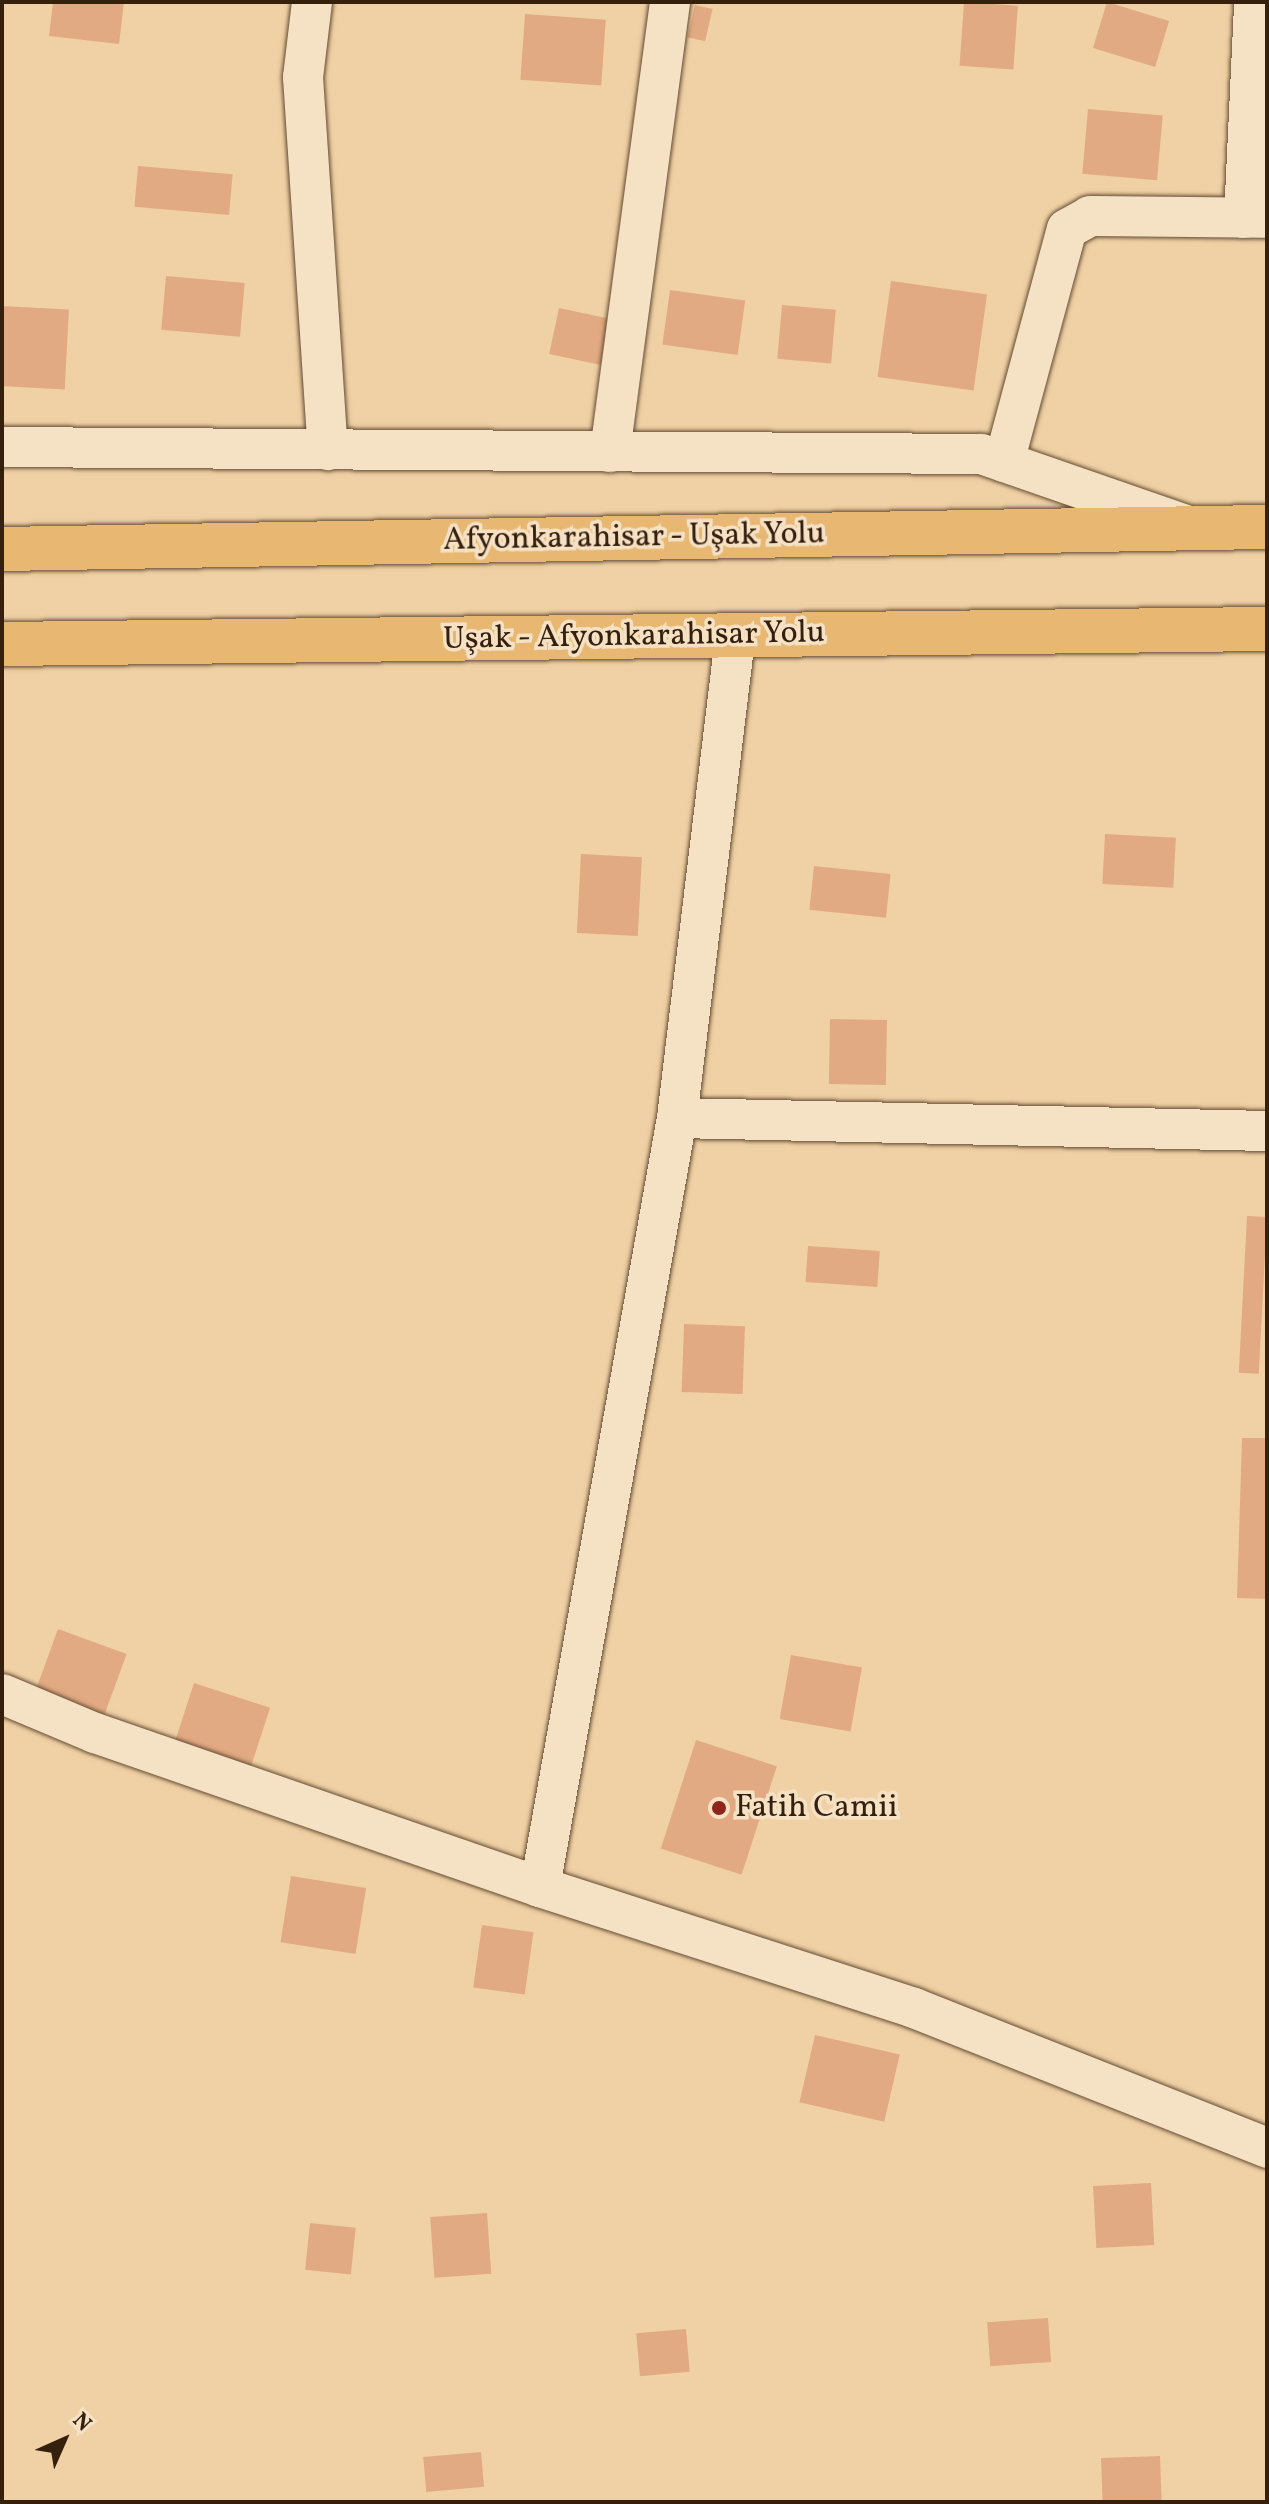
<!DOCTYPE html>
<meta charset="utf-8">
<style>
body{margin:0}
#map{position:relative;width:1269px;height:2504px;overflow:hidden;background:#f0d1a5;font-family:Vollkorn,serif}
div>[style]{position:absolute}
.building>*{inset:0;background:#e2aa82;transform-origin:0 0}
.roads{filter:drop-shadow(0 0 2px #644c33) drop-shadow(0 0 2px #644c33)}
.street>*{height:40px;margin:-20px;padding:0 20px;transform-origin:20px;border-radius:20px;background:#f5e1c4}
.highway>*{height:44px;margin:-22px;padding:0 22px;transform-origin:22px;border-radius:22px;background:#e8b872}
.dots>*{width:22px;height:22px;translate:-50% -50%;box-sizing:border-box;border:4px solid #f5e1c4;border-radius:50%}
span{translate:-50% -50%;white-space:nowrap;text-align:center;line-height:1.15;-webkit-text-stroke:7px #f5e1c4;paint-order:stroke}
.street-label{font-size:32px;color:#351f0d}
.poi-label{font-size:32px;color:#351f0d}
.left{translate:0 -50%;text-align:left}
.frame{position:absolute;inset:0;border:4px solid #351f0d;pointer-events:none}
.north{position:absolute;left:24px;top:2400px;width:80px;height:80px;-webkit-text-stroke:6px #f5e1c4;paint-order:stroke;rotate:45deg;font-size:22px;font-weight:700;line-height:32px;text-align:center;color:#351f0d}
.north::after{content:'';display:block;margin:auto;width:28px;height:36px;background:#351f0d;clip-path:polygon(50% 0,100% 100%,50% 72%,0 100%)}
</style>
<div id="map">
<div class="building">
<i style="clip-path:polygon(53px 2px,124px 2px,119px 44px,49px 36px)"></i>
<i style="left:964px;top:2px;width:54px;height:64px;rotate:4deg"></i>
<i style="left:1107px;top:2px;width:65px;height:48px;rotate:17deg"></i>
<i style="left:695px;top:5px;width:18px;height:33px;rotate:13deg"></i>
<i style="left:525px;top:14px;width:81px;height:66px;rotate:4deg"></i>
<i style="left:1088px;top:109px;width:75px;height:65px;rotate:5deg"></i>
<i style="left:138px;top:166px;width:95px;height:41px;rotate:5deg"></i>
<i style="left:166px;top:276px;width:79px;height:54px;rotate:5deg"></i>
<i style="left:891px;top:281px;width:97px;height:97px;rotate:8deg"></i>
<i style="left:670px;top:290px;width:76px;height:55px;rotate:8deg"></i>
<i style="left:782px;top:305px;width:54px;height:54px;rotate:5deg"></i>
<i style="left:2px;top:306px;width:67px;height:80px;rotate:3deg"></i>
<i style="left:559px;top:308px;width:54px;height:47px;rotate:12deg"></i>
<i style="left:1105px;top:834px;width:71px;height:50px;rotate:3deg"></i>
<i style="left:581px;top:854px;width:61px;height:79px;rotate:3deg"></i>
<i style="left:814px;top:866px;width:77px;height:44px;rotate:6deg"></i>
<i style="left:830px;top:1019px;width:57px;height:65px;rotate:1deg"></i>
<i style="left:1247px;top:1216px;width:20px;height:157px;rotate:3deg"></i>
<i style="left:808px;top:1246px;width:72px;height:36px;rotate:4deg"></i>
<i style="left:684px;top:1324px;width:61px;height:68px;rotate:2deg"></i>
<i style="clip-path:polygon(1242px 1438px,1267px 1438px,1267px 1599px,1237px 1598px)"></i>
<i style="left:58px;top:1629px;width:73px;height:65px;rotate:20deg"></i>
<i style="left:791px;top:1655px;width:72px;height:65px;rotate:10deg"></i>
<i style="left:194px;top:1683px;width:80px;height:65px;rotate:18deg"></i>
<i style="left:696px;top:1740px;width:85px;height:114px;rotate:18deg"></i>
<i style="left:291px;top:1876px;width:76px;height:67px;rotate:9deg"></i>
<i style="left:482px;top:1925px;width:52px;height:63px;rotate:8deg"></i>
<i style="left:815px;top:2035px;width:87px;height:69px;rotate:13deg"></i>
<i style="left:1151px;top:2183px;width:62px;height:58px;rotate:87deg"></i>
<i style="left:487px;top:2213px;width:61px;height:57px;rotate:86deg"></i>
<i style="left:310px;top:2223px;width:46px;height:47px;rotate:6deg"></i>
<i style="left:1048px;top:2318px;width:44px;height:61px;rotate:86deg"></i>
<i style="left:686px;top:2329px;width:43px;height:50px;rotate:85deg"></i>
<i style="left:481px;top:2452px;width:35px;height:58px;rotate:85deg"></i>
<i style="left:1160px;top:2456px;width:46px;height:59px;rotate:88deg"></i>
</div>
<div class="roads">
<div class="street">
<i style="left:312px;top:2px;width:76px;rotate:96.8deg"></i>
<i style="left:303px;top:77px;width:374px;rotate:86.2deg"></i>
<i style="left:1244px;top:218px;width:216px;rotate:-87.3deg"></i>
<i style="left:2px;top:447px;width:979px;rotate:0.41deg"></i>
<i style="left:981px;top:454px;width:217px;rotate:19.1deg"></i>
<i style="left:610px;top:452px;width:454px;rotate:-82.4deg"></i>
<i style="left:1004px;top:462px;width:241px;rotate:-74.9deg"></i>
<i style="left:1067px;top:229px;width:26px;rotate:-29deg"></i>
<i style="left:1090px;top:216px;width:177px;rotate:0.6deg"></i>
<i style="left:677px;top:1118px;width:590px;rotate:1.26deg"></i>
<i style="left:2px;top:1694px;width:101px;rotate:22.8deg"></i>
<i style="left:95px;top:1733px;width:471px;rotate:19.1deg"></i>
<i style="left:540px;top:1887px;width:393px;rotate:17.9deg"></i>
<i style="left:914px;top:2008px;width:380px;rotate:21.6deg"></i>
<i style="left:540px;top:1887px;width:781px;rotate:-79.9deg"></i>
<i style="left:677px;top:1118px;width:485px;rotate:-83.1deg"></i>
</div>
<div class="highway">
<i style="left:2px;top:549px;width:1265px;rotate:-1deg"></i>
<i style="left:2px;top:644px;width:1265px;rotate:-0.68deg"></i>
</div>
</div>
<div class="dots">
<i style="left:719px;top:1808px;background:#8f2418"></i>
</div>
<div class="street-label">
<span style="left:634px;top:538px;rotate:-1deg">Afyonkarahisar - Uşak Yolu</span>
<span style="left:634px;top:637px;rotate:-1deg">Uşak - Afyonkarahisar Yolu</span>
</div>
<div class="poi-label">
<span class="left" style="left:735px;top:1808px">Fatih Camii</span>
</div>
<div class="frame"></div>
<div class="north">N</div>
</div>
